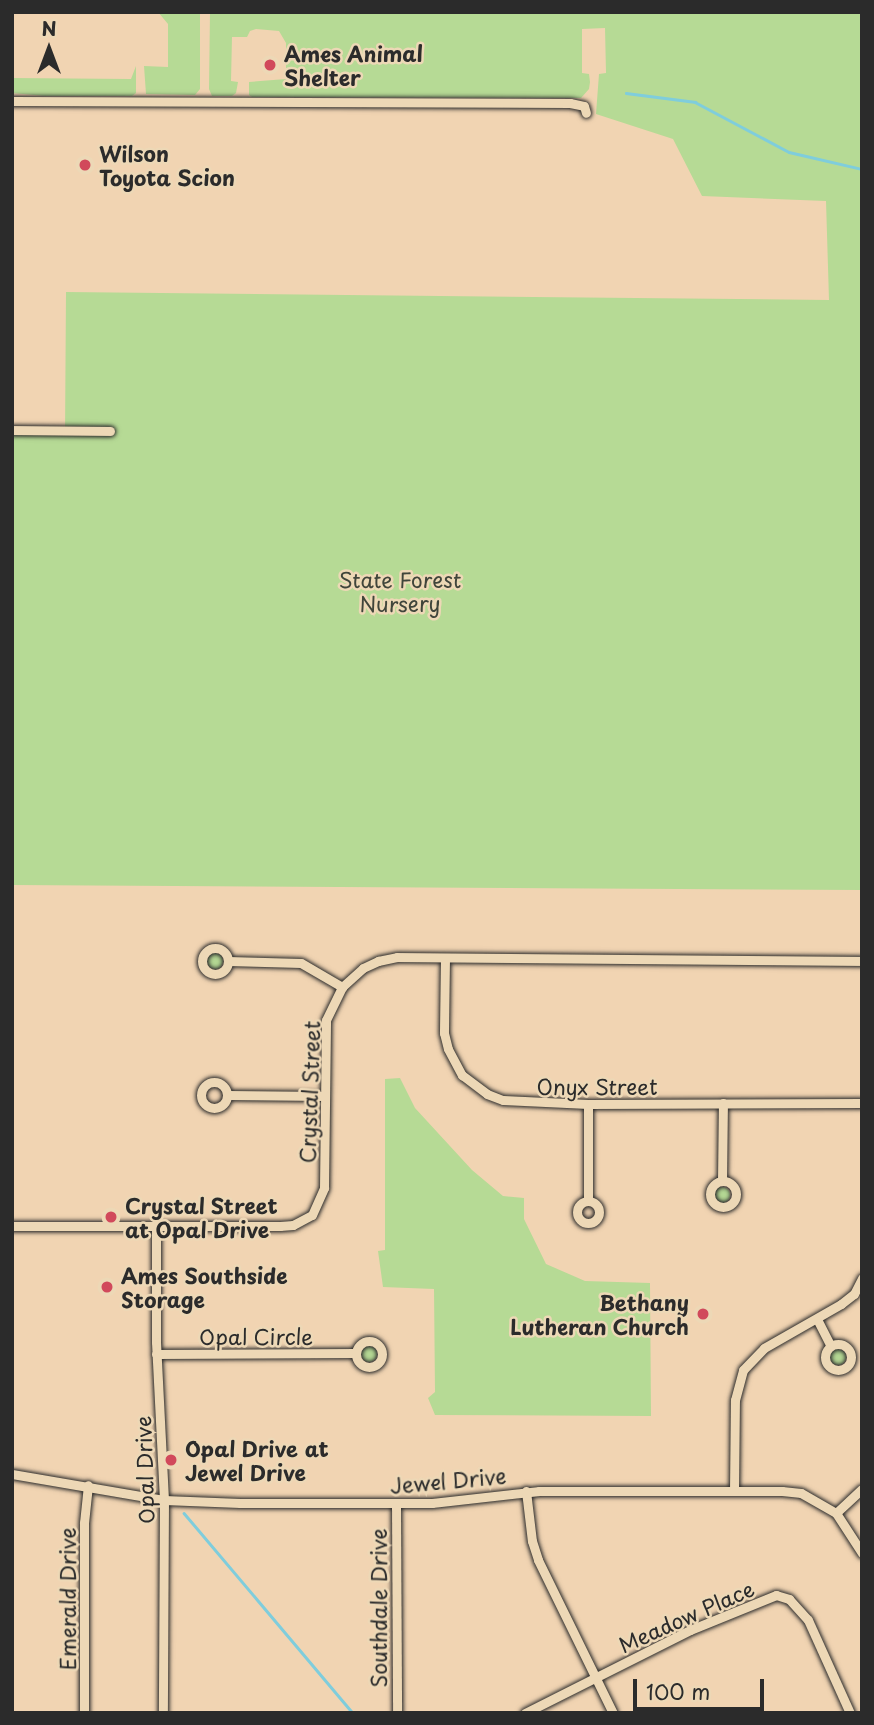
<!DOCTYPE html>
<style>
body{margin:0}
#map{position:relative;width:874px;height:1725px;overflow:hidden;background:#f1d4b2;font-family:"Playpen Sans",sans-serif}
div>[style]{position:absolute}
.green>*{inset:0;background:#b6da95}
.round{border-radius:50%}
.stream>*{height:2.5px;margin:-1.25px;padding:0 1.25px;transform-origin:1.25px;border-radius:1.25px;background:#7fcddc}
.roads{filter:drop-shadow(0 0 2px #2b2b2b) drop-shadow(0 0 2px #2b2b2b)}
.minor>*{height:9px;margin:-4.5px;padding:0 4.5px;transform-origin:4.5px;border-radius:4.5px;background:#edd8b6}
.minor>.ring{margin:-4.5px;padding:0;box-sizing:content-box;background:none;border:9px solid #edd8b6;border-radius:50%}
.dots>*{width:19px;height:19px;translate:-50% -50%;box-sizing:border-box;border:4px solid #edd8b6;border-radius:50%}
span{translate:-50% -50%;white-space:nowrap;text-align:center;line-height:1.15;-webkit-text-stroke:5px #edd8b6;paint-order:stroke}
.poi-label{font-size:21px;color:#2b2b2b;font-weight:700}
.left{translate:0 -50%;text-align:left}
.right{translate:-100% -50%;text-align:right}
.park-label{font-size:21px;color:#40453b}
.street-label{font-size:21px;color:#2b2b2b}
.frame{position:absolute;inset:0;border:14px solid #2b2b2b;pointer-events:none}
.north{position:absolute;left:14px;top:14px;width:70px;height:70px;-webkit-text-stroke:5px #edd8b6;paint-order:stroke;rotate:0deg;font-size:19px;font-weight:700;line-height:28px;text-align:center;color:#2b2b2b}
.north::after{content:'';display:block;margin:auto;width:24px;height:32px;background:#2b2b2b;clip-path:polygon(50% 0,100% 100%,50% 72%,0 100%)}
.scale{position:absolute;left:633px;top:1679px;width:131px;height:32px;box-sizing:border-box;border:4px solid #2b2b2b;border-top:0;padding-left:9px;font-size:21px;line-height:24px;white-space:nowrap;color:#2b2b2b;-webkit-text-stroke:5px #edd8b6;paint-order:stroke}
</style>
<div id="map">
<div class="green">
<i style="clip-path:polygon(158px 12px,200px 12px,200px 89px,195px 95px,146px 94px,144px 66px,168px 67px,168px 24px)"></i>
<i style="clip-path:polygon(210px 12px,862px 12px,862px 890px,12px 885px,12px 434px,65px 435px,66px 292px,829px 300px,826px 201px,702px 196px,673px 139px,596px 114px,599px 74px,606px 73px,605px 28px,582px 29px,582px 73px,589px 74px,590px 82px,589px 89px,581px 98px,252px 97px,249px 95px,249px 82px,286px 79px,286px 43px,279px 31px,256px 29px,250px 31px,247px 37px,232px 37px,231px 81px,238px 82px,236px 93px,232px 96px,212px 96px,209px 89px)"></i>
<i style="clip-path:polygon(136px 66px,136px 93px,132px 96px,45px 96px,12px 93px,12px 78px,131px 79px)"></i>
<i class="round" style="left:207px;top:953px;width:16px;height:16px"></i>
<i style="clip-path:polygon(400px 1078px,415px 1108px,472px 1170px,503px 1196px,524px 1198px,524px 1219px,546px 1264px,585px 1281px,650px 1283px,651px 1416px,435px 1415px,428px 1398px,435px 1392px,434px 1289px,383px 1287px,378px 1251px,385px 1250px,385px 1079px)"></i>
<i class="round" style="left:714px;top:1187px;width:16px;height:16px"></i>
<i class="round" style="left:361px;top:1346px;width:16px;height:16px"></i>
<i class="round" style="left:830px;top:1349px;width:16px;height:16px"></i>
</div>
<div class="stream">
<i style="left:626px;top:93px;width:70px;rotate:7.4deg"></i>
<i style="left:695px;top:102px;width:106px;rotate:28deg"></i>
<i style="left:789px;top:152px;width:75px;rotate:13.1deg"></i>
<i style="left:184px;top:1513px;width:262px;rotate:49.8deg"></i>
</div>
<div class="roads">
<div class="minor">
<i style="left:12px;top:101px;width:558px;rotate:0.21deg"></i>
<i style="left:570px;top:103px;width:14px;rotate:12deg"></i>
<i style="left:584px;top:106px;width:7px;rotate:74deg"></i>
<i style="left:12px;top:430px;width:98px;rotate:0.6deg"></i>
<i class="ring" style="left:202px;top:948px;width:17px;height:17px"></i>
<i style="left:445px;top:958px;width:75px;rotate:90.8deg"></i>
<i style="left:444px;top:1033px;width:16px;rotate:76deg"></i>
<i style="left:448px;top:1049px;width:30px;rotate:62deg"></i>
<i style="left:462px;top:1075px;width:31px;rotate:37deg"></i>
<i style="left:487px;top:1094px;width:17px;rotate:21deg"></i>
<i style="left:503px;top:1100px;width:85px;rotate:2.7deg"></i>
<i style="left:588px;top:1104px;width:274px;rotate:-0.2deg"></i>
<i style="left:228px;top:961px;width:73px;rotate:1.6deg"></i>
<i style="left:301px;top:963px;width:48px;rotate:30.3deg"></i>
<i class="ring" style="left:201px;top:1082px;width:17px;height:17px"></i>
<i style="left:228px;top:1095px;width:97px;rotate:0.6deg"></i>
<i style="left:722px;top:1181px;width:78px;rotate:-89.3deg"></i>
<i class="ring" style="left:710px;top:1181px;width:17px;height:17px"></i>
<i style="left:588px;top:1201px;width:97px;rotate:-90deg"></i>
<i class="ring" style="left:577px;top:1201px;width:13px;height:13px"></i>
<i style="left:12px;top:1226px;width:268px"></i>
<i style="left:280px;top:1226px;width:13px;rotate:-4deg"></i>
<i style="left:293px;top:1225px;width:21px;rotate:-28deg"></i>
<i style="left:312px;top:1215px;width:30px;rotate:-66deg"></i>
<i style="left:324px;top:1188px;width:168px;rotate:-89.3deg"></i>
<i style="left:326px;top:1020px;width:37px;rotate:-64deg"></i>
<i style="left:342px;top:987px;width:28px;rotate:-42deg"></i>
<i style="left:363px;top:968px;width:17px;rotate:-25deg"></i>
<i style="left:378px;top:961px;width:19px;rotate:-12deg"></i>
<i style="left:397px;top:957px;width:465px;rotate:0.5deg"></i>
<i style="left:156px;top:1227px;width:115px;rotate:90deg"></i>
<i style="left:156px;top:1342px;width:158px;rotate:87.1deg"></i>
<i style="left:164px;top:1500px;width:213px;rotate:90.3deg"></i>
<i style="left:817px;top:1319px;width:30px;rotate:63deg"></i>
<i class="ring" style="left:356px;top:1341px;width:17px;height:17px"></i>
<i class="ring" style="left:825px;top:1344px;width:17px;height:17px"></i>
<i style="left:156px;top:1354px;width:200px;rotate:-0.3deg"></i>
<i style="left:12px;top:1474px;width:154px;rotate:9.7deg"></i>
<i style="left:164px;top:1500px;width:76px;rotate:2.3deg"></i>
<i style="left:240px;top:1503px;width:192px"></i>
<i style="left:432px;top:1503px;width:108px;rotate:-6.4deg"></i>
<i style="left:539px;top:1491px;width:243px"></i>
<i style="left:782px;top:1491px;width:19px;rotate:6deg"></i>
<i style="left:801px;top:1493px;width:40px;rotate:29.7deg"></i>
<i style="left:836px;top:1513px;width:48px;rotate:57deg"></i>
<i style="left:526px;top:1491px;width:50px;rotate:83.2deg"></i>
<i style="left:532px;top:1541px;width:20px;rotate:72deg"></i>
<i style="left:538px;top:1560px;width:170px;rotate:63.9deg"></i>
<i style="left:734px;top:1491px;width:91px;rotate:-89.4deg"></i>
<i style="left:735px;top:1400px;width:31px;rotate:-75deg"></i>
<i style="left:743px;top:1370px;width:30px;rotate:-46deg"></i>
<i style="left:764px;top:1348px;width:89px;rotate:-29.7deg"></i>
<i style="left:841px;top:1304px;width:16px;rotate:-38deg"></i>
<i style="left:854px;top:1294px;width:18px;rotate:-63deg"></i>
<i style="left:396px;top:1503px;width:210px;rotate:89.7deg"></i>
<i style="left:836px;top:1513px;width:35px;rotate:-43deg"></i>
<i style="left:84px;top:1713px;width:190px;rotate:-90deg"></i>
<i style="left:84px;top:1523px;width:38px;rotate:-84deg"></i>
<i style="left:525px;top:1713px;width:185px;rotate:-26.7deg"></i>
<i style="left:690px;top:1630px;width:93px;rotate:-22.1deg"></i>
<i style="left:776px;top:1595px;width:14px;rotate:17deg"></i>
<i style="left:789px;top:1599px;width:28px;rotate:48deg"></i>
<i style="left:808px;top:1620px;width:102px;rotate:65.7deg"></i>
</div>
</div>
<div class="dots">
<i style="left:270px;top:65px;background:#d1495b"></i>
<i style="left:85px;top:165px;background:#d1495b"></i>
<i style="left:111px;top:1217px;background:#d1495b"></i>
<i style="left:107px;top:1287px;background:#d1495b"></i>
<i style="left:703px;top:1314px;background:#d1495b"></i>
<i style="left:171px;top:1460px;background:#d1495b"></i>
</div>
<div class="poi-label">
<span class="left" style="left:284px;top:65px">Ames Animal<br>Shelter</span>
<span class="left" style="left:99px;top:165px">Wilson<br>Toyota Scion</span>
<span class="left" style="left:125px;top:1217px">Crystal Street<br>at Opal Drive</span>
<span class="left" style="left:121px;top:1287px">Ames Southside<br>Storage</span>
<span class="right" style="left:689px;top:1314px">Bethany<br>Lutheran Church</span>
<span class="left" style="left:185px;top:1460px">Opal Drive at<br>Jewel Drive</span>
</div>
<div class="park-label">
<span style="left:400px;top:591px">State Forest<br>Nursery</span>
</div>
<div class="street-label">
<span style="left:597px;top:1086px">Onyx Street</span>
<span style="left:309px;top:1092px;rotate:-88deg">Crystal Street</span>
<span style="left:256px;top:1336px">Opal Circle</span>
<span style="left:144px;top:1470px;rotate:-92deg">Opal Drive</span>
<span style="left:448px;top:1480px;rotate:-5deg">Jewel Drive</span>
<span style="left:67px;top:1599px;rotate:-90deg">Emerald Drive</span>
<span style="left:378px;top:1608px;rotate:-90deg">Southdale Drive</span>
<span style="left:686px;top:1616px;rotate:-24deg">Meadow Place</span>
</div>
<div class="frame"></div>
<div class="north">N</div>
<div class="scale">100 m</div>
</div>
